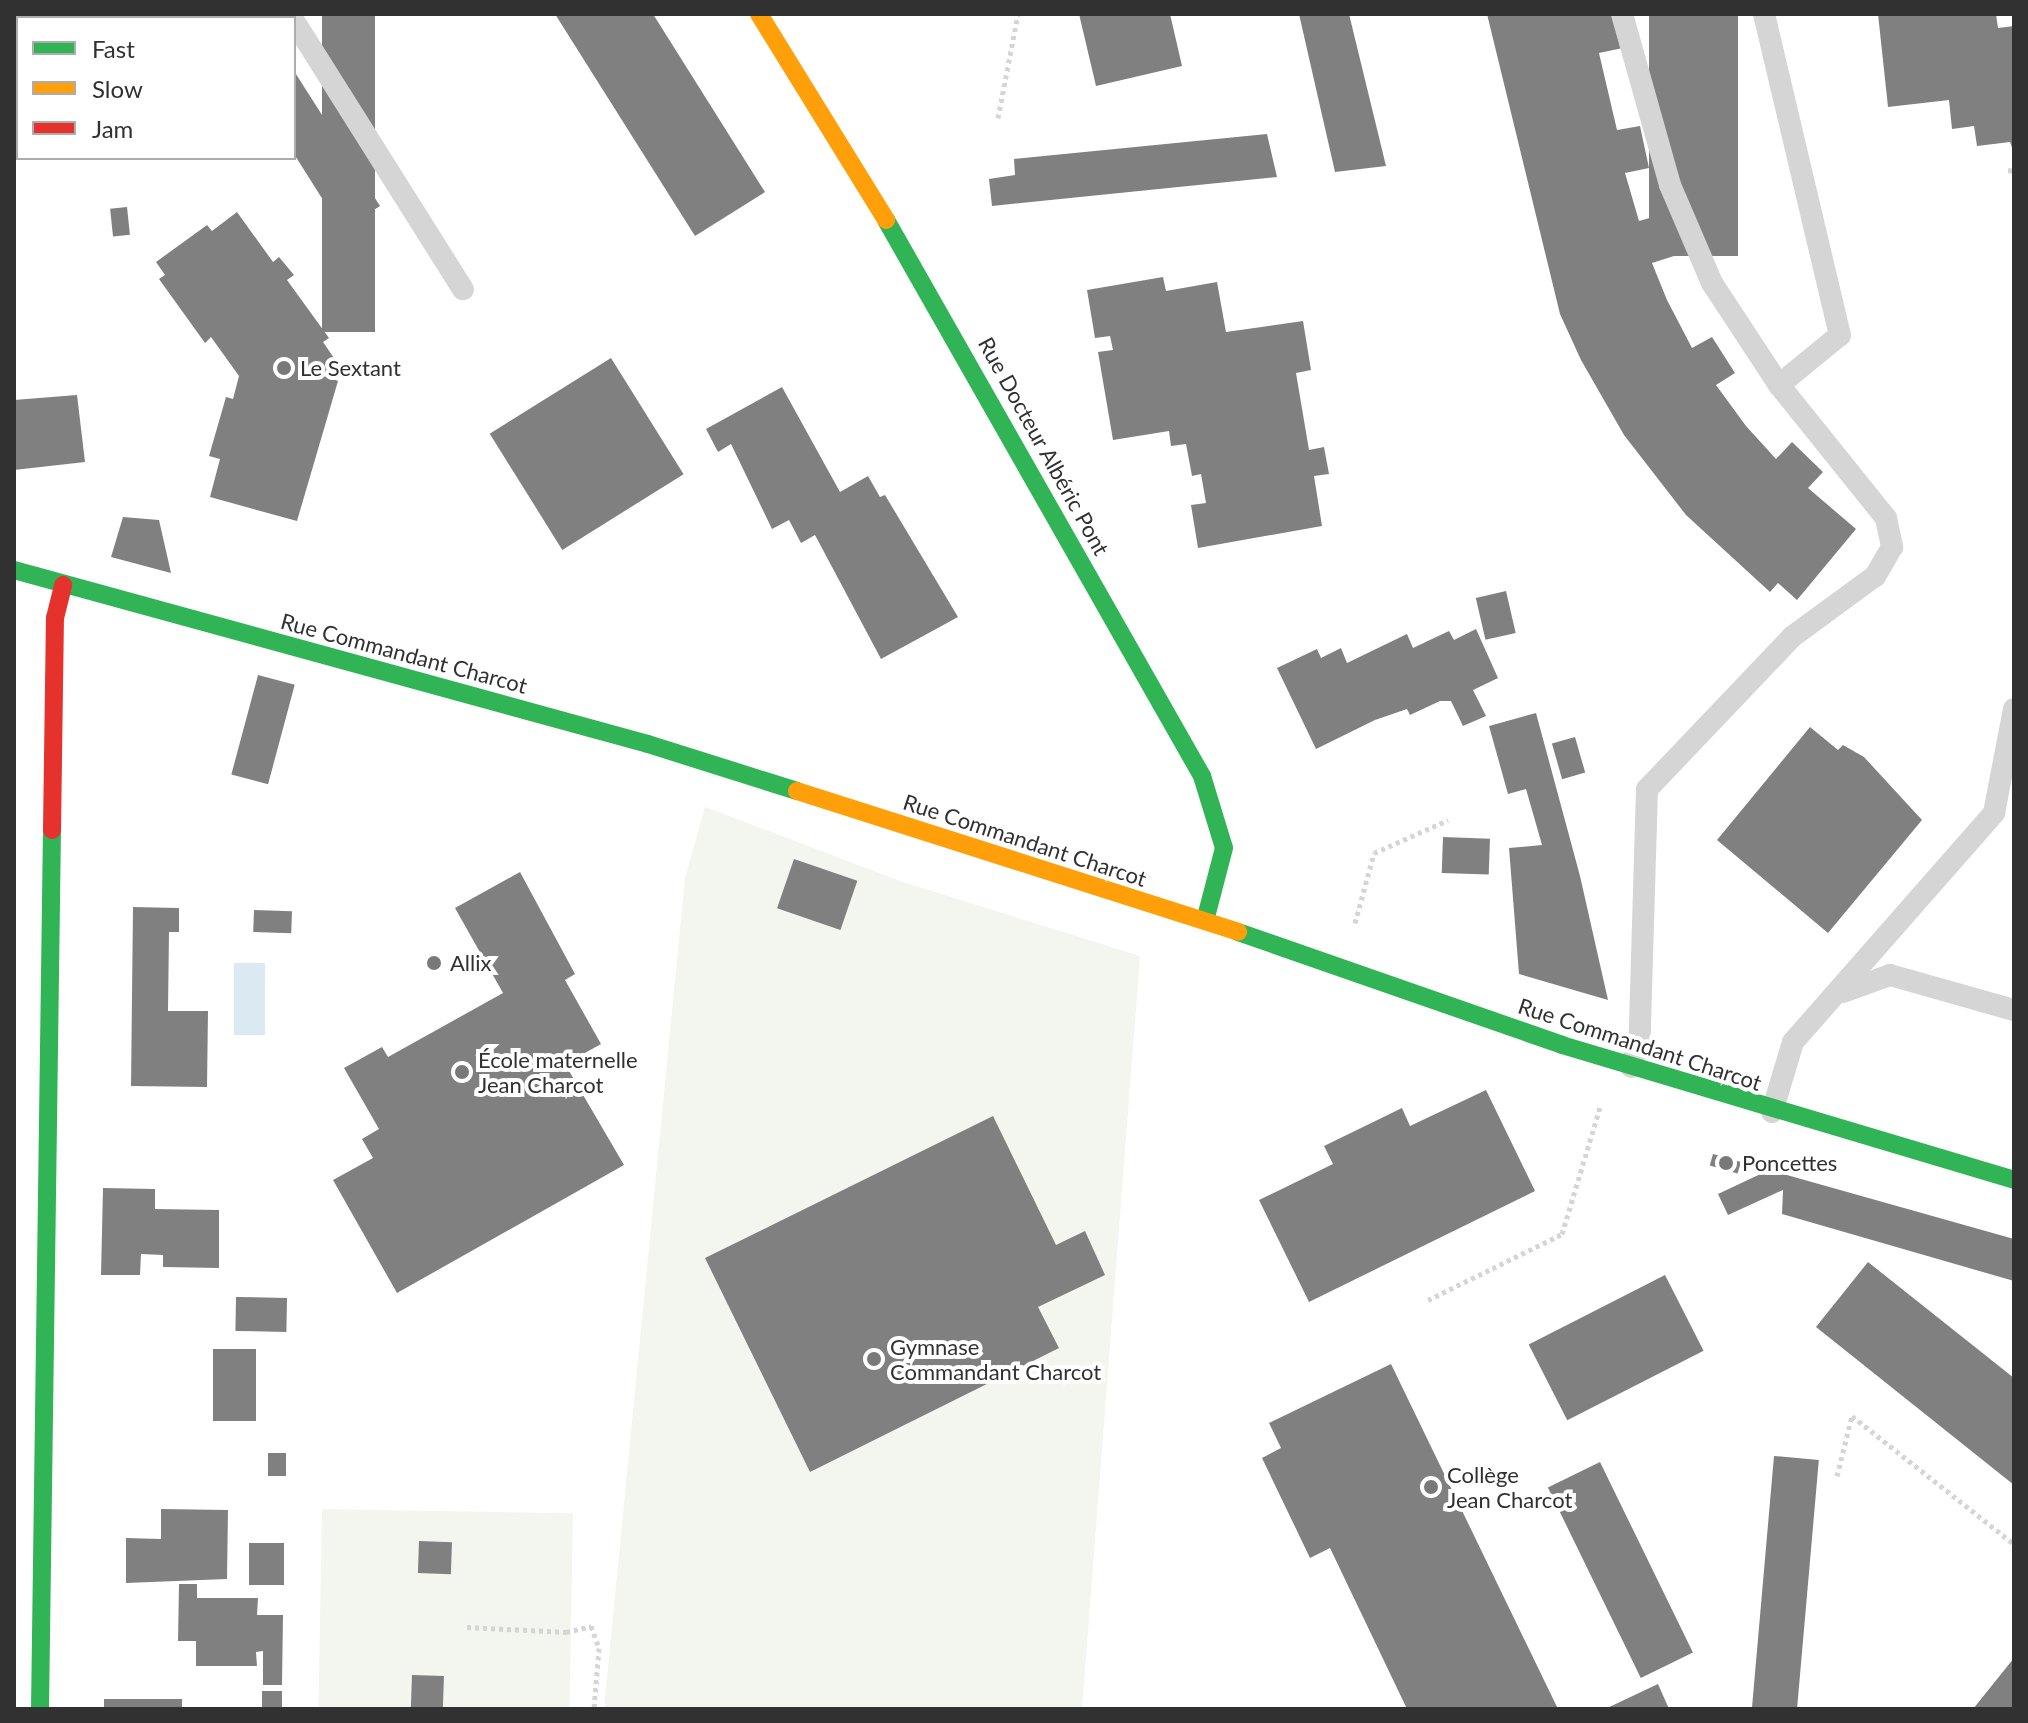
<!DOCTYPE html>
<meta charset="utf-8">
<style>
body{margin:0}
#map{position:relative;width:2028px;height:1723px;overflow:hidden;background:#fff;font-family:Lato,sans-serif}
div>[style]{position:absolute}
.green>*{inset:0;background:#f2f6ee;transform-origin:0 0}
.water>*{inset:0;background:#dbe9f3;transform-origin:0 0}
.building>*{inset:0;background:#808080;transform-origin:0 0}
.path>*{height:5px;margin-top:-2.5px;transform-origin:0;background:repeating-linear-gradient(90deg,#d5d5d5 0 4px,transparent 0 8px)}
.lane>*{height:22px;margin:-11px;padding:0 11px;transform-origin:11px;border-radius:11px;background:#d5d5d5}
.fast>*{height:18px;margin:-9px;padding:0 9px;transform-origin:9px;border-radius:9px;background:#30b455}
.slow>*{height:18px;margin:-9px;padding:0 9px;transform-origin:9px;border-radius:9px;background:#ff9f0a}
.jam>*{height:18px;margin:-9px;padding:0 9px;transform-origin:9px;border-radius:9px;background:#e5322d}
.dots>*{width:22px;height:22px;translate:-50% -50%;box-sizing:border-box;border:4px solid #fff;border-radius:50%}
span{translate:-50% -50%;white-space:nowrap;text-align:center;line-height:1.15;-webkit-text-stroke:8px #fff;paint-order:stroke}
.poi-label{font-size:22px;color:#313131}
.left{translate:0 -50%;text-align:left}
.street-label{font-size:22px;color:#313131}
.frame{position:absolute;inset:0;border:16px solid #313131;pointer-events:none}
.legend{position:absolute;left:16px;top:16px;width:280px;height:144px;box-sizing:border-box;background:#fff;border:2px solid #adadad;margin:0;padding:10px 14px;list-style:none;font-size:24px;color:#313131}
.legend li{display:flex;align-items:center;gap:16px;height:40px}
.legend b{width:40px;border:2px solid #adadad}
</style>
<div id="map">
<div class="green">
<i style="clip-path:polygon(705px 807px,903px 882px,1140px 956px,1082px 1709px,604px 1709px,685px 878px)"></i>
<i style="left:322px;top:1509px;width:251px;height:200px;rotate:1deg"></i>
</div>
<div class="water">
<i style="left:234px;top:963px;width:31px;height:72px"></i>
</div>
<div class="building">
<i style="left:205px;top:14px;width:52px;height:4px"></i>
<i style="left:322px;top:14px;width:53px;height:318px"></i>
<i style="clip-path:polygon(555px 14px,653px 14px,765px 192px,695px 236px)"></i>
<i style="clip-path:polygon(1079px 14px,1170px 14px,1182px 66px,1096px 86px)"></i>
<i style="clip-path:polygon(1299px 14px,1349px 14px,1386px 166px,1335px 172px)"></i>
<i style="clip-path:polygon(1487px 14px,1615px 14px,1623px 48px,1599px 53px,1617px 130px,1640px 126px,1649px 168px,1625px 173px,1639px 221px,1660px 215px,1674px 256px,1652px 263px,1667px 300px,1692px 348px,1712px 337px,1735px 373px,1716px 385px,1746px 426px,1776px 459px,1792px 442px,1823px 472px,1808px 488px,1856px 529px,1797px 600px,1778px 583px,1770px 592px,1686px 515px,1624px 435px,1581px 360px,1560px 314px)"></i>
<i style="left:1649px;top:14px;width:89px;height:242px"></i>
<i style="clip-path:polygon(1878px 14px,1996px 14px,1998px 28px,2014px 26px,2014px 153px,2010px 142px,1977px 146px,1974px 126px,1952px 129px,1949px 100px,1888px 107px)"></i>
<i style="clip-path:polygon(294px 71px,380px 206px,342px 230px,294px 154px)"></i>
<i style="clip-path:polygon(1267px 134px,1277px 177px,992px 206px,989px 179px,1015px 175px,1014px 159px)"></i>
<i style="left:127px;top:207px;width:28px;height:17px;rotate:84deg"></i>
<i style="clip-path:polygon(237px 212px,273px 262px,279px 257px,294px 275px,287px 280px,329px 338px,323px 342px,336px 361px,331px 378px,338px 381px,297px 521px,210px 497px,220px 459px,209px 456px,226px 397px,233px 399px,239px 376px,211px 337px,205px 343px,159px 279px,165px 275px,156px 262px,207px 225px,212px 231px)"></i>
<i style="clip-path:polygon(1163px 277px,1166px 291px,1217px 282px,1226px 332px,1303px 321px,1311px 370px,1296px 373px,1309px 450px,1324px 447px,1329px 474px,1314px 476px,1322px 526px,1198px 548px,1191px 505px,1206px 503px,1201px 474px,1192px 476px,1186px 444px,1171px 446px,1169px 431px,1113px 440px,1098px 352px,1113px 350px,1110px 336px,1095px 338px,1087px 290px)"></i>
<i style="left:611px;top:358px;width:137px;height:143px;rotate:58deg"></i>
<i style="clip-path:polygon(782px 387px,840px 492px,868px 476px,880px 497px,885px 495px,958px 617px,881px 659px,815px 535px,801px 543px,789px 520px,772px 529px,731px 444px,718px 452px,706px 429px)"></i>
<i style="clip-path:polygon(77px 395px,85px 462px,14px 470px,14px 400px)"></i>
<i style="clip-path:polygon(123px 517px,159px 520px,171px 573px,111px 557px)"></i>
<i style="left:1506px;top:591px;width:43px;height:31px;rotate:77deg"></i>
<i style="clip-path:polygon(1476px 629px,1498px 678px,1473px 690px,1486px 716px,1463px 726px,1451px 701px,1440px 701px,1410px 715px,1407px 709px,1375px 720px,1316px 749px,1277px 668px,1317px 649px,1321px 658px,1341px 648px,1347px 663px,1407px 634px,1413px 648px,1449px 631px,1454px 640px)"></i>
<i style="left:258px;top:675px;width:38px;height:103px;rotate:15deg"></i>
<i style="clip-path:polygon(1536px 713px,1580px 876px,1608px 1000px,1519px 974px,1509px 848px,1542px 845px,1526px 789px,1508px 794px,1489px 726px)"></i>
<i style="clip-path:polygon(1810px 727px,1838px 750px,1843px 745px,1864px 757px,1922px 820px,1828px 933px,1717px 840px)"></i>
<i style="left:1575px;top:737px;width:37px;height:24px;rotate:74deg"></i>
<i style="left:1443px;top:837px;width:47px;height:36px;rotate:2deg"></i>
<i style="left:794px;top:859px;width:67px;height:52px;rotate:19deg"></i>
<i style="clip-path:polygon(520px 872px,575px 974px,565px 980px,601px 1044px,565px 1064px,624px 1165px,397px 1293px,333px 1180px,373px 1158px,362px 1139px,379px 1129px,344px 1068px,382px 1047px,388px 1057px,503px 993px,455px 908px)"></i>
<i style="clip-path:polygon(133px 907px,179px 908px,179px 932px,169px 932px,168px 1011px,208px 1011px,207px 1087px,131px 1086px)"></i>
<i style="left:254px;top:910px;width:38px;height:22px;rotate:2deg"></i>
<i style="clip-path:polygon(1486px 1090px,1535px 1191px,1309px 1302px,1259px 1200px,1333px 1164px,1324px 1146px,1402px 1108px,1410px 1126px)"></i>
<i style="clip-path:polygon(993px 1116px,1056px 1245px,1085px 1231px,1105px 1275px,1038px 1307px,1059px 1348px,810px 1472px,705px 1258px)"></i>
<i style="left:1713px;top:1154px;width:29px;height:12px;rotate:16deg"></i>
<i style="clip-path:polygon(1769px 1170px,2014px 1239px,2014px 1281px,1782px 1214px,1783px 1190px,1728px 1215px,1718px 1194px)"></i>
<i style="clip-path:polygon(103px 1188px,155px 1189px,155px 1209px,219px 1210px,219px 1268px,163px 1267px,163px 1255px,141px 1254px,140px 1275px,101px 1275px)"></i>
<i style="clip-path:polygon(1868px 1262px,2014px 1378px,2014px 1485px,1816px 1327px)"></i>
<i style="left:1665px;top:1275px;width:85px;height:153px;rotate:63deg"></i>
<i style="left:236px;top:1297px;width:51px;height:34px;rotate:1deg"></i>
<i style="left:213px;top:1349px;width:43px;height:72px"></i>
<i style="clip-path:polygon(1391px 1364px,1558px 1709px,1407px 1709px,1330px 1548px,1310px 1558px,1262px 1458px,1281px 1448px,1269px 1423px)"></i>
<i style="left:268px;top:1453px;width:18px;height:23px"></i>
<i style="left:1774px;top:1456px;width:45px;height:254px;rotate:5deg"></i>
<i style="left:1600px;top:1462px;width:212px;height:58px;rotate:64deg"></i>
<i style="clip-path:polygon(161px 1509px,228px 1510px,227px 1579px,126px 1583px,126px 1538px,161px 1539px)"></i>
<i style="left:419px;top:1541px;width:33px;height:32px;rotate:2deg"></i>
<i style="left:249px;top:1543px;width:35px;height:42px"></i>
<i style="clip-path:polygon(179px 1584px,197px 1584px,197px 1598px,258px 1598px,257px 1615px,283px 1615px,282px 1685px,263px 1685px,263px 1651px,256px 1652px,257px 1666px,196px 1666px,196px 1641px,178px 1641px)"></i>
<i style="clip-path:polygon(2014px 1658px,2014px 1709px,1973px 1709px)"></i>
<i style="left:412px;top:1675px;width:32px;height:33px;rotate:2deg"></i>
<i style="clip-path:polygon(1658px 1684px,1669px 1709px,1605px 1709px)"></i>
<i style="left:262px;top:1691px;width:20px;height:18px"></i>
<i style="left:104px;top:1699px;width:78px;height:10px"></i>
</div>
<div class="path">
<i style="left:998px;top:118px;width:106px;rotate:-79.1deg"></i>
<i style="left:2008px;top:170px;width:6px;rotate:9deg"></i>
<i style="left:1355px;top:923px;width:73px;rotate:-74.8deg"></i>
<i style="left:1374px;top:853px;width:81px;rotate:-24deg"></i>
<i style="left:1428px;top:1300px;width:149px;rotate:-26.2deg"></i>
<i style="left:1562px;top:1234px;width:133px;rotate:-73.3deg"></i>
<i style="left:1837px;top:1476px;width:62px;rotate:-76deg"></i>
<i style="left:1852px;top:1416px;width:206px;rotate:38.3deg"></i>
<i style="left:467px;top:1627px;width:99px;rotate:2.9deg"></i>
<i style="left:566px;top:1632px;width:26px;rotate:-13deg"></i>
<i style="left:591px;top:1626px;width:23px;rotate:70deg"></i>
<i style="left:599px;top:1648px;width:61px;rotate:94.7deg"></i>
</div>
<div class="lane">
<i style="left:1622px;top:14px;width:178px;rotate:74.3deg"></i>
<i style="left:1670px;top:185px;width:107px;rotate:66.8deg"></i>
<i style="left:1712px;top:283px;width:122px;rotate:56.7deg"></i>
<i style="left:1779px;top:385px;width:171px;rotate:51.2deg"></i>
<i style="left:1886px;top:518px;width:30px;rotate:78deg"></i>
<i style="left:1892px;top:547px;width:34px;rotate:120deg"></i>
<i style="left:1875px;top:576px;width:103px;rotate:143.7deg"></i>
<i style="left:1792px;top:637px;width:210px;rotate:133.6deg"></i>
<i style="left:1647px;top:789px;width:243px;rotate:91.7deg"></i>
<i style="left:1640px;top:1032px;width:36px;rotate:104deg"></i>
<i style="left:1764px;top:14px;width:330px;rotate:76.7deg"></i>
<i style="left:1840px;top:335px;width:79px;rotate:140.7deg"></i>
<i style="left:294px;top:21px;width:317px;rotate:57.8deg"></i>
<i style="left:1843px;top:992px;width:50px;rotate:-19.9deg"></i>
<i style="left:1890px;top:975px;width:129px;rotate:15.8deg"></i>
<i style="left:1772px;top:1112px;width:73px;rotate:-73.3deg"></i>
<i style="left:1793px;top:1042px;width:305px;rotate:-48.7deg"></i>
<i style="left:1994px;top:813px;width:106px;rotate:-79.1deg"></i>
</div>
<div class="fast">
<i style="left:886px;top:220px;width:640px;rotate:60.39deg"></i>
<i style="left:1202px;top:776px;width:75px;rotate:73deg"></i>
<i style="left:1224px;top:848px;width:75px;rotate:104.6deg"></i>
<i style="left:14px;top:570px;width:657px;rotate:15.35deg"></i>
<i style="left:648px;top:744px;width:156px;rotate:17.5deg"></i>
<i style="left:1238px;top:932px;width:343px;rotate:19.2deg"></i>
<i style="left:1562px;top:1045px;width:472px;rotate:16.6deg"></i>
<i style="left:40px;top:1709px;width:879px;rotate:-89.22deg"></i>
</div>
<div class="slow">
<i style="left:759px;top:14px;width:242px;rotate:58.3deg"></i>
<i style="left:797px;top:791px;width:463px;rotate:17.7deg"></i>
</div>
<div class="jam">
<i style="left:52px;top:830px;width:212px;rotate:-89.2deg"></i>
<i style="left:55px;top:618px;width:34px;rotate:-76deg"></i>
</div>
<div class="dots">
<i style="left:284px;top:368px;background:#797979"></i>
<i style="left:434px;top:963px;background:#797979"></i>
<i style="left:462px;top:1072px;background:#797979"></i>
<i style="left:1726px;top:1163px;background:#797979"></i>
<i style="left:874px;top:1359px;background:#797979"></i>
<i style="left:1431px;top:1487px;background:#797979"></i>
</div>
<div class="poi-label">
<span class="left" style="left:300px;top:368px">Le Sextant</span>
<span class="left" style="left:450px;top:963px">Allix</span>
<span class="left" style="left:478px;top:1072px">École maternelle<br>Jean Charcot</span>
<span class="left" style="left:1742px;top:1163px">Poncettes</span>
<span class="left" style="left:890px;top:1359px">Gymnase<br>Commandant Charcot</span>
<span class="left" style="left:1447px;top:1487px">Collège<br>Jean Charcot</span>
</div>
<div class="street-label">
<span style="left:1044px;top:446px;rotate:61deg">Rue Docteur Albéric Pont</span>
<span style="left:404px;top:653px;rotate:15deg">Rue Commandant Charcot</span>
<span style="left:1025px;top:840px;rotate:18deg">Rue Commandant Charcot</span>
<span style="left:1640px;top:1044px;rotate:18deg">Rue Commandant Charcot</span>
</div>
<div class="frame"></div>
<ul class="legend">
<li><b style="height:10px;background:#30b455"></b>Fast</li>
<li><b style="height:10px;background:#ff9f0a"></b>Slow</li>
<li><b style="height:10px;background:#e5322d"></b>Jam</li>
</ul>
</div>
